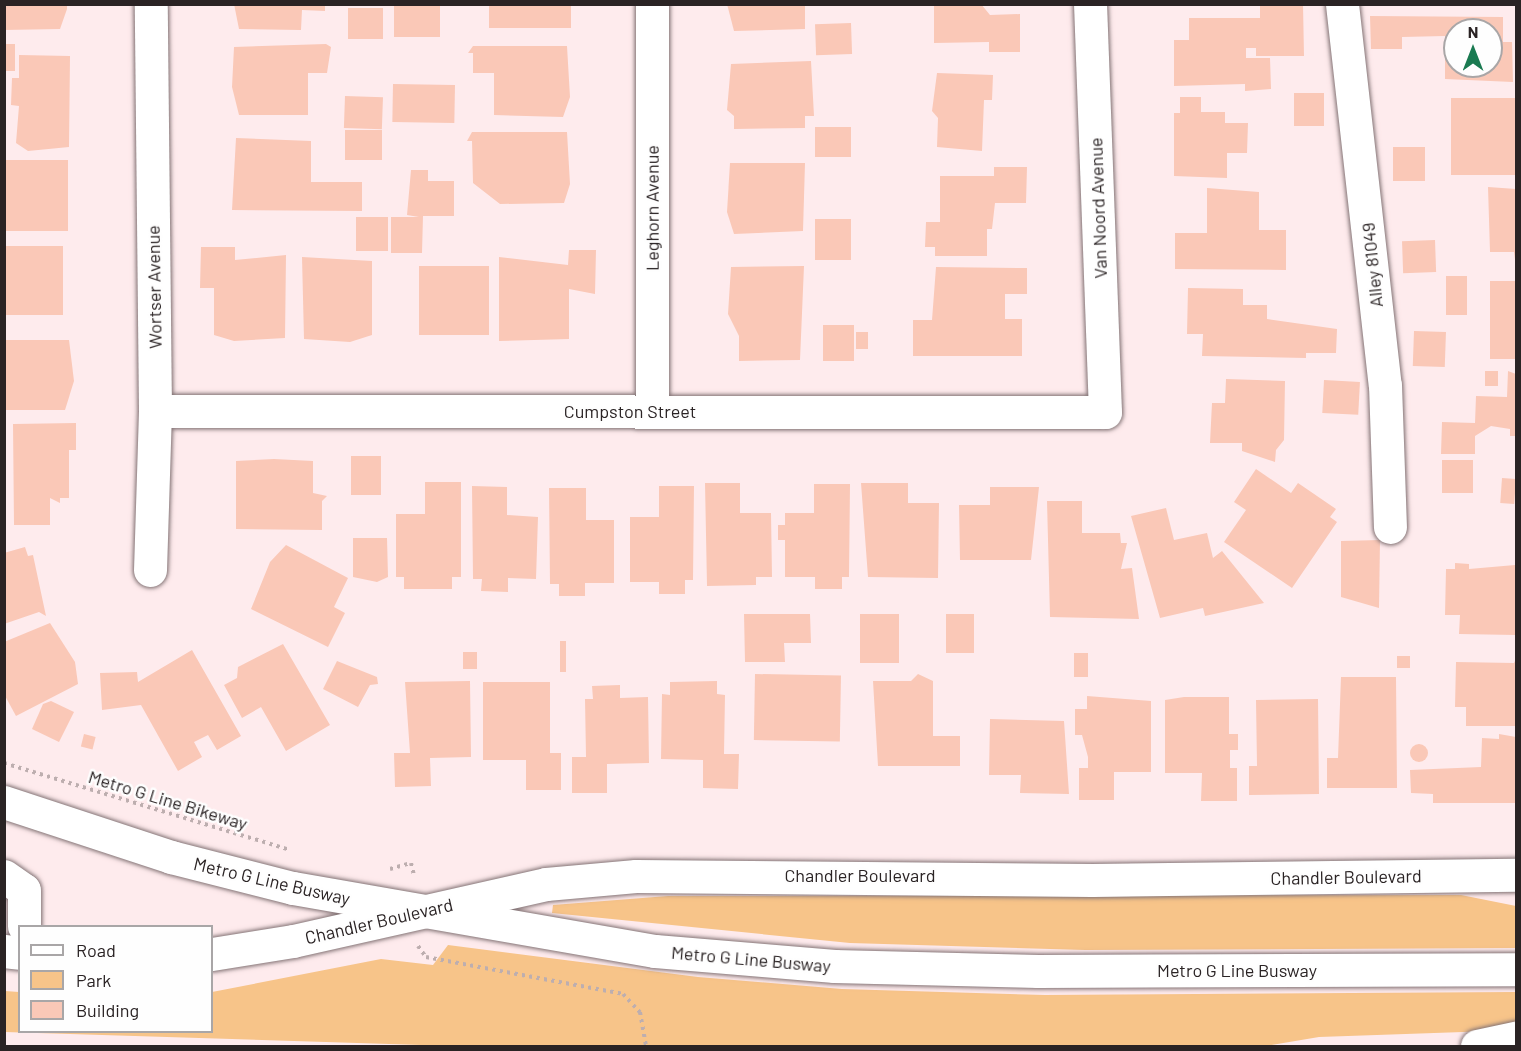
<!DOCTYPE html>
<style>
body{margin:0}
#map{position:relative;width:1521px;height:1051px;overflow:hidden;background:#feebed;font-family:Barlow,sans-serif}
div>[style]{position:absolute}
.green>*{inset:0;background:#f7c489}
.building>*{inset:0;background:#fac8b7;transform-origin:0 0}
.round{border-radius:50%}
.path>*{height:4px;margin-top:-2px;transform-origin:0;background:repeating-linear-gradient(90deg,#bdaeaf 0 3px,transparent 0 7.5px)}
.roads{filter:drop-shadow(0 0 2px #847476) drop-shadow(0 0 2px #847476)}
.minor>*{height:33px;margin:-16.5px;padding:0 16.5px;transform-origin:16.5px;border-radius:16.5px;background:#fff}
span{translate:-50% -50%;white-space:nowrap;text-align:center;line-height:1.15;-webkit-text-stroke:5px #fefefe;paint-order:stroke}
.street-label{font-size:18px;color:#2a2324}
.frame{position:absolute;inset:0;border:6px solid #2a2324;pointer-events:none}
.legend{position:absolute;left:18px;top:925px;width:195px;height:108px;box-sizing:border-box;background:#fefefe;border:2px solid #a9a6a7;margin:0;padding:8px 10px;list-style:none;font-size:18px;color:#2a2324}
.legend li{display:flex;align-items:center;gap:12px;height:30px}
.legend b{width:30px;border:2px solid #a9a6a7}
.north{position:absolute;left:1443px;top:18px;width:60px;height:60px;box-sizing:border-box;background:#fefefe;border:2px solid #a9a6a7;border-radius:50%;rotate:0deg;font-size:16px;font-weight:700;line-height:24px;text-align:center;color:#2a2324}
.north::after{content:'';display:block;margin:auto;width:21px;height:27px;background:#1a7a51;clip-path:polygon(50% 0,100% 100%,50% 72%,0 100%)}
</style>
<div id="map">
<div class="green">
<i style="clip-path:polygon(1461px 895px,1516px 906px,1516px 948px,1085px 950px,850px 943px,552px 913px,553px 905px,668px 896px)"></i>
<i style="clip-path:polygon(448px 945px,698px 977px,842px 989px,1045px 995px,1516px 992px,1516px 1023px,1492px 1031px,1319px 1037px,1266px 1046px,453px 1046px,5px 1032px,5px 991px,19px 992px,20px 1032px,212px 1032px,212px 992px,381px 959px,433px 965px)"></i>
</div>
<div class="building">
<i style="clip-path:polygon(4px 4px,67px 4px,67px 9px,60px 29px,4px 30px)"></i>
<i style="clip-path:polygon(234px 4px,325px 4px,325px 11px,302px 10px,301px 30px,239px 29px)"></i>
<i style="left:394px;top:4px;width:46px;height:33px"></i>
<i style="clip-path:polygon(727px 4px,805px 4px,805px 29px,734px 31px)"></i>
<i style="clip-path:polygon(934px 4px,981px 4px,990px 15px,1020px 14px,1020px 52px,989px 52px,989px 42px,934px 43px)"></i>
<i style="clip-path:polygon(1260px 4px,1303px 4px,1304px 56px,1256px 56px,1256px 48px,1246px 48px,1246px 58px,1270px 58px,1271px 89px,1245px 91px,1245px 84px,1174px 86px,1174px 40px,1189px 40px,1189px 18px,1260px 18px)"></i>
<i style="left:489px;top:5px;width:82px;height:23px"></i>
<i style="left:348px;top:8px;width:35px;height:31px"></i>
<i style="clip-path:polygon(evenodd,1370px 16px,1503px 17px,1503px 42px,1512px 42px,1513px 82px,1445px 79px,1445px 36px,1402px 37px,1402px 49px,1371px 49px,1370px 16px,1455px 30px,1491px 30px,1491px 66px,1455px 66px,1455px 30px)"></i>
<i style="left:851px;top:23px;width:31px;height:36px;rotate:88deg"></i>
<i style="left:4px;top:44px;width:11px;height:27px"></i>
<i style="clip-path:polygon(326px 44px,331px 47px,327px 73px,308px 73px,308px 115px,239px 115px,232px 87px,234px 47px)"></i>
<i style="clip-path:polygon(473px 46px,567px 46px,570px 97px,563px 117px,494px 115px,494px 73px,473px 73px,473px 53px,468px 53px)"></i>
<i style="clip-path:polygon(19px 55px,70px 56px,69px 147px,28px 151px,16px 143px,19px 106px,11px 105px,12px 78px,19px 78px)"></i>
<i style="clip-path:polygon(811px 61px,814px 116px,805px 116px,805px 128px,734px 129px,734px 116px,727px 110px,731px 64px)"></i>
<i style="clip-path:polygon(937px 73px,993px 75px,992px 100px,984px 100px,982px 151px,937px 147px,938px 118px,932px 111px)"></i>
<i style="left:393px;top:84px;width:62px;height:38px;rotate:1deg"></i>
<i style="left:1294px;top:93px;width:30px;height:33px"></i>
<i style="left:345px;top:96px;width:38px;height:32px;rotate:2deg"></i>
<i style="clip-path:polygon(1180px 97px,1201px 97px,1201px 112px,1225px 112px,1225px 123px,1248px 123px,1247px 153px,1227px 153px,1227px 178px,1174px 176px,1174px 113px,1180px 113px)"></i>
<i style="left:1451px;top:98px;width:65px;height:77px"></i>
<i style="left:815px;top:127px;width:36px;height:30px"></i>
<i style="left:345px;top:130px;width:37px;height:30px"></i>
<i style="clip-path:polygon(472px 132px,567px 132px,570px 184px,564px 203px,500px 204px,473px 183px,472px 141px,467px 141px)"></i>
<i style="clip-path:polygon(236px 138px,311px 141px,311px 182px,362px 182px,362px 211px,232px 210px)"></i>
<i style="left:1393px;top:147px;width:32px;height:34px"></i>
<i style="left:4px;top:160px;width:64px;height:71px"></i>
<i style="clip-path:polygon(730px 163px,805px 163px,803px 231px,734px 234px,727px 212px)"></i>
<i style="clip-path:polygon(994px 167px,1027px 167px,1026px 203px,995px 203px,992px 229px,987px 229px,987px 256px,935px 256px,935px 247px,925px 247px,926px 222px,940px 222px,940px 176px,994px 176px)"></i>
<i style="clip-path:polygon(411px 170px,428px 170px,428px 181px,454px 181px,454px 216px,423px 216px,422px 253px,391px 253px,391px 217px,419px 217px,407px 215px)"></i>
<i style="clip-path:polygon(1488px 187px,1516px 189px,1516px 267px,1514px 252px,1490px 252px)"></i>
<i style="clip-path:polygon(1207px 188px,1259px 192px,1259px 230px,1286px 230px,1286px 270px,1175px 269px,1175px 233px,1207px 233px)"></i>
<i style="left:356px;top:217px;width:32px;height:34px"></i>
<i style="left:815px;top:219px;width:36px;height:41px"></i>
<i style="left:1435px;top:240px;width:32px;height:33px;rotate:88deg"></i>
<i style="left:63px;top:246px;width:69px;height:59px;rotate:90deg"></i>
<i style="clip-path:polygon(201px 247px,235px 247px,235px 260px,286px 255px,285px 338px,234px 341px,214px 335px,214px 288px,200px 288px)"></i>
<i style="clip-path:polygon(569px 250px,596px 250px,595px 294px,569px 289px,569px 339px,499px 341px,499px 257px,568px 265px)"></i>
<i style="clip-path:polygon(302px 257px,372px 261px,372px 335px,350px 342px,304px 339px)"></i>
<i style="left:419px;top:266px;width:70px;height:69px"></i>
<i style="clip-path:polygon(804px 266px,800px 360px,739px 361px,739px 336px,728px 314px,731px 267px)"></i>
<i style="clip-path:polygon(936px 267px,1027px 268px,1027px 294px,1005px 294px,1005px 319px,1022px 319px,1022px 356px,913px 356px,913px 320px,932px 320px)"></i>
<i style="left:1446px;top:276px;width:21px;height:39px"></i>
<i style="left:1490px;top:281px;width:26px;height:78px"></i>
<i style="clip-path:polygon(1188px 288px,1243px 289px,1243px 305px,1267px 305px,1267px 319px,1337px 329px,1336px 353px,1306px 353px,1306px 358px,1202px 356px,1203px 334px,1187px 334px)"></i>
<i style="left:823px;top:325px;width:31px;height:36px"></i>
<i style="left:1414px;top:331px;width:32px;height:35px;rotate:2deg"></i>
<i style="left:856px;top:332px;width:12px;height:17px"></i>
<i style="clip-path:polygon(4px 340px,69px 340px,74px 381px,65px 410px,4px 410px)"></i>
<i style="left:1485px;top:371px;width:13px;height:15px"></i>
<i style="clip-path:polygon(1508px 371px,1516px 374px,1516px 436px,1510px 436px,1510px 429px,1491px 426px,1475px 436px,1475px 454px,1441px 454px,1442px 422px,1475px 423px,1476px 396px,1507px 397px)"></i>
<i style="clip-path:polygon(1226px 379px,1285px 381px,1284px 440px,1276px 450px,1275px 462px,1242px 451px,1242px 443px,1210px 443px,1212px 403px,1225px 403px)"></i>
<i style="left:1324px;top:380px;width:36px;height:33px;rotate:3deg"></i>
<i style="clip-path:polygon(76px 423px,76px 450px,69px 450px,69px 498px,60px 498px,60px 503px,50px 498px,50px 525px,14px 525px,13px 424px)"></i>
<i style="left:351px;top:456px;width:30px;height:39px"></i>
<i style="clip-path:polygon(274px 459px,313px 461px,313px 493px,327px 496px,322px 501px,322px 530px,236px 529px,236px 461px)"></i>
<i style="left:1442px;top:460px;width:31px;height:33px"></i>
<i style="clip-path:polygon(1256px 469px,1291px 493px,1298px 483px,1336px 509px,1330px 517px,1337px 522px,1292px 588px,1224px 542px,1246px 510px,1234px 502px)"></i>
<i style="left:1502px;top:478px;width:14px;height:25px;rotate:4deg"></i>
<i style="clip-path:polygon(425px 482px,461px 482px,461px 577px,452px 577px,452px 589px,404px 589px,404px 577px,396px 577px,396px 514px,425px 514px)"></i>
<i style="clip-path:polygon(705px 483px,740px 483px,740px 513px,771px 513px,772px 577px,756px 577px,756px 585px,707px 586px)"></i>
<i style="clip-path:polygon(861px 483px,908px 483px,908px 503px,939px 503px,938px 578px,868px 577px)"></i>
<i style="clip-path:polygon(814px 484px,850px 484px,849px 577px,842px 577px,842px 589px,815px 589px,815px 577px,785px 577px,785px 540px,778px 540px,778px 525px,785px 525px,785px 513px,814px 513px)"></i>
<i style="clip-path:polygon(472px 486px,507px 487px,507px 515px,538px 517px,536px 579px,508px 578px,508px 592px,481px 591px,482px 579px,473px 579px)"></i>
<i style="clip-path:polygon(659px 486px,694px 486px,693px 580px,685px 580px,685px 594px,659px 594px,659px 582px,630px 582px,630px 517px,659px 517px)"></i>
<i style="clip-path:polygon(990px 487px,1039px 487px,1031px 560px,960px 560px,959px 505px,990px 505px)"></i>
<i style="clip-path:polygon(549px 488px,586px 488px,586px 520px,614px 520px,614px 583px,585px 583px,585px 596px,559px 596px,559px 584px,550px 584px)"></i>
<i style="clip-path:polygon(1047px 501px,1082px 501px,1082px 533px,1120px 533px,1121px 543px,1127px 543px,1121px 569px,1132px 568px,1139px 619px,1050px 617px)"></i>
<i style="clip-path:polygon(1166px 508px,1174px 540px,1207px 533px,1213px 558px,1222px 551px,1264px 603px,1205px 616px,1203px 608px,1160px 618px,1131px 516px)"></i>
<i style="clip-path:polygon(353px 538px,387px 538px,388px 577px,377px 582px,353px 577px)"></i>
<i style="clip-path:polygon(1380px 540px,1379px 608px,1341px 597px,1341px 541px)"></i>
<i style="clip-path:polygon(286px 545px,348px 578px,334px 607px,345px 613px,328px 647px,251px 609px,270px 562px)"></i>
<i style="clip-path:polygon(25px 547px,28px 556px,33px 555px,46px 616px,39px 612px,4px 624px,4px 553px)"></i>
<i style="clip-path:polygon(1455px 563px,1469px 564px,1469px 569px,1515px 565px,1516px 635px,1459px 634px,1460px 615px,1445px 615px,1446px 569px,1455px 569px)"></i>
<i style="clip-path:polygon(744px 614px,810px 614px,811px 643px,784px 643px,785px 662px,745px 662px)"></i>
<i style="left:860px;top:614px;width:39px;height:49px"></i>
<i style="left:946px;top:614px;width:28px;height:39px"></i>
<i style="clip-path:polygon(50px 623px,75px 662px,78px 684px,16px 716px,4px 694px,4px 642px)"></i>
<i style="left:560px;top:641px;width:6px;height:31px"></i>
<i style="clip-path:polygon(283px 644px,330px 725px,286px 751px,261px 707px,242px 718px,224px 685px,237px 678px,238px 667px)"></i>
<i style="clip-path:polygon(192px 650px,241px 736px,217px 750px,208px 735px,194px 742px,202px 757px,178px 771px,141px 705px,102px 710px,100px 673px,137px 672px,138px 682px)"></i>
<i style="left:463px;top:652px;width:14px;height:17px"></i>
<i style="left:1074px;top:653px;width:14px;height:24px"></i>
<i style="left:1397px;top:656px;width:13px;height:12px"></i>
<i style="clip-path:polygon(1516px 659px,1516px 726px,1466px 726px,1466px 707px,1455px 707px,1456px 662px,1514px 663px)"></i>
<i style="clip-path:polygon(337px 661px,377px 677px,378px 684px,370px 685px,358px 707px,323px 689px)"></i>
<i style="left:755px;top:674px;width:86px;height:66px;rotate:1deg"></i>
<i style="clip-path:polygon(918px 674px,933px 681px,933px 736px,960px 736px,960px 766px,878px 766px,873px 681px,911px 681px)"></i>
<i style="clip-path:polygon(1341px 677px,1396px 677px,1397px 788px,1327px 788px,1327px 758px,1338px 758px)"></i>
<i style="clip-path:polygon(470px 681px,471px 757px,430px 758px,431px 786px,395px 787px,394px 753px,410px 753px,405px 682px)"></i>
<i style="clip-path:polygon(717px 681px,717px 694px,725px 695px,724px 754px,739px 754px,738px 789px,703px 788px,703px 760px,661px 759px,662px 694px,670px 695px,670px 682px)"></i>
<i style="clip-path:polygon(483px 682px,550px 682px,550px 753px,561px 753px,561px 790px,526px 790px,526px 760px,483px 760px)"></i>
<i style="clip-path:polygon(620px 685px,620px 698px,648px 697px,649px 763px,607px 764px,607px 793px,572px 793px,572px 757px,586px 757px,585px 699px,593px 699px,592px 686px)"></i>
<i style="clip-path:polygon(1087px 696px,1151px 701px,1151px 772px,1114px 772px,1114px 800px,1079px 800px,1079px 768px,1088px 768px,1088px 757px,1082px 735px,1075px 735px,1075px 709px,1087px 709px)"></i>
<i style="clip-path:polygon(1184px 697px,1229px 697px,1229px 734px,1238px 734px,1238px 750px,1230px 750px,1230px 768px,1237px 768px,1237px 801px,1201px 801px,1202px 773px,1165px 773px,1165px 700px)"></i>
<i style="clip-path:polygon(1318px 699px,1319px 794px,1249px 795px,1249px 766px,1257px 766px,1256px 700px)"></i>
<i style="clip-path:polygon(51px 701px,74px 712px,59px 742px,32px 729px,43px 704px)"></i>
<i style="clip-path:polygon(990px 719px,1064px 721px,1069px 794px,1020px 793px,1021px 775px,989px 775px)"></i>
<i style="left:84px;top:734px;width:12px;height:13px;rotate:14deg"></i>
<i style="clip-path:polygon(1499px 734px,1516px 737px,1516px 803px,1433px 803px,1433px 794px,1411px 793px,1410px 770px,1481px 767px,1482px 738px,1499px 739px)"></i>
<i class="round" style="left:1410px;top:744px;width:18px;height:18px"></i>
</div>
<div class="path">
<i style="left:4px;top:763px;width:296px;rotate:16.9deg"></i>
<i style="left:390px;top:869px;width:22px;rotate:-16deg"></i>
<i style="left:411px;top:863px;width:12px;rotate:76deg"></i>
<i style="left:418px;top:946px;width:14px;rotate:54deg"></i>
<i style="left:426px;top:957px;width:200px;rotate:10.6deg"></i>
<i style="left:623px;top:994px;width:25px;rotate:47deg"></i>
<i style="left:640px;top:1012px;width:35px;rotate:80deg"></i>
</div>
<div class="roads">
<div class="minor">
<i style="left:652px;top:4px;width:407px;rotate:90deg"></i>
<i style="left:1342px;top:4px;width:383px;rotate:83.6deg"></i>
<i style="left:1385px;top:385px;width:142px;rotate:88deg"></i>
<i style="left:155px;top:411px;width:950px;rotate:0.06deg"></i>
<i style="left:1105px;top:412px;width:408px;rotate:-92.1deg"></i>
<i style="left:150px;top:570px;width:159px;rotate:-88.2deg"></i>
<i style="left:155px;top:411px;width:407px;rotate:-90.6deg"></i>
<i style="left:4px;top:802px;width:176px;rotate:18.2deg"></i>
<i style="left:171px;top:857px;width:126px;rotate:14.3deg"></i>
<i style="left:293px;top:888px;width:367px;rotate:9.9deg"></i>
<i style="left:655px;top:951px;width:180px;rotate:4.8deg"></i>
<i style="left:834px;top:966px;width:204px;rotate:1.4deg"></i>
<i style="left:1038px;top:971px;width:478px;rotate:-0.2deg"></i>
<i style="left:4px;top:876px;width:24px;rotate:35deg"></i>
<i style="left:24px;top:890px;width:36px;rotate:90deg"></i>
<i style="left:4px;top:951px;width:16px;rotate:7deg"></i>
<i style="left:212px;top:954px;width:82px;rotate:-9.1deg"></i>
<i style="left:293px;top:941px;width:259px;rotate:-12.7deg"></i>
<i style="left:546px;top:884px;width:90px;rotate:-5.1deg"></i>
<i style="left:636px;top:876px;width:456px;rotate:0.5deg"></i>
<i style="left:1092px;top:880px;width:424px;rotate:-0.7deg"></i>
<i style="left:1477px;top:1046px;width:40px;rotate:-12deg"></i>
</div>
</div>
<div class="street-label">
<span style="left:652px;top:208px;rotate:-90deg">Leghorn Avenue</span>
<span style="left:1098px;top:208px;rotate:-92deg">Van Noord Avenue</span>
<span style="left:1372px;top:265px;rotate:-96deg">Alley 81049</span>
<span style="left:154px;top:287px;rotate:-91deg">Wortser Avenue</span>
<span style="left:630px;top:411px">Cumpston Street</span>
<span style="left:168px;top:800px;rotate:17deg">Metro G Line Bikeway</span>
<span style="left:860px;top:875px">Chandler Boulevard</span>
<span style="left:1346px;top:877px;rotate:-1deg">Chandler Boulevard</span>
<span style="left:272px;top:881px;rotate:13deg">Metro G Line Busway</span>
<span style="left:379px;top:921px;rotate:-13deg">Chandler Boulevard</span>
<span style="left:751px;top:959px;rotate:5deg">Metro G Line Busway</span>
<span style="left:1237px;top:970px">Metro G Line Busway</span>
</div>
<div class="frame"></div>
<ul class="legend">
<li><b style="height:8px;background:#fff"></b>Road</li>
<li><b style="height:16px;background:#f7c489"></b>Park</li>
<li><b style="height:16px;background:#fac8b7"></b>Building</li>
</ul>
<div class="north">N</div>
</div>
